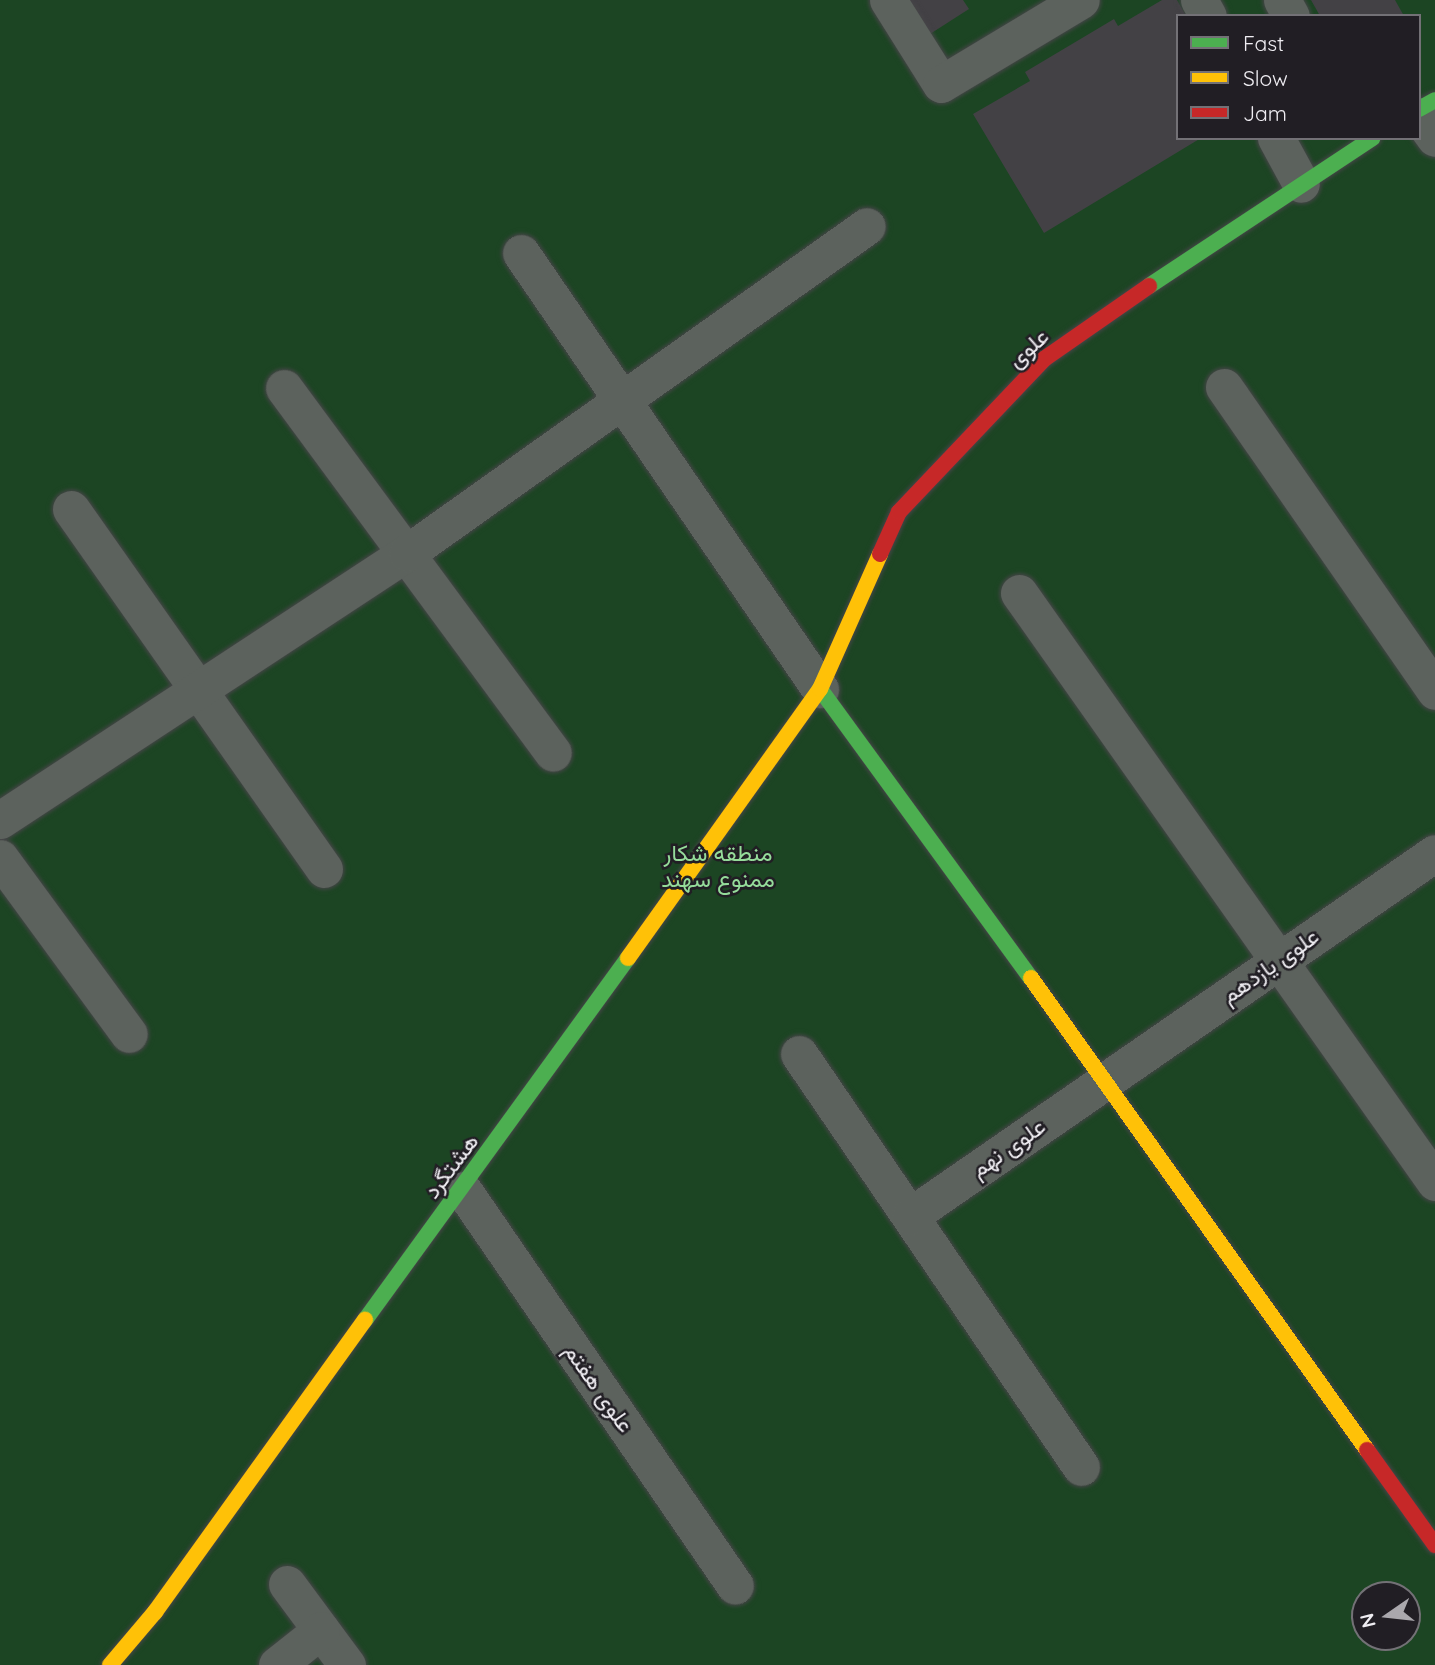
<!DOCTYPE html>
<meta charset="utf-8">
<style>
body{margin:0}
#map{position:relative;width:1435px;height:1665px;overflow:hidden;background:#2b292d;font-family:Quicksand,Vazirmatn,sans-serif}
div>[style]{position:absolute}
.green>*{inset:0;background:#1c4523}
.building>*{inset:0;background:#434145}
.roads{filter:drop-shadow(0 0 2px #464548) drop-shadow(0 0 2px #464548)}
.street>*{height:37px;margin:-18.5px;padding:0 18.5px;transform-origin:18.5px;border-radius:18.5px;background:#5c625d}
.fast>*{height:16px;margin:-8px;padding:0 8px;transform-origin:8px;border-radius:8px;background:#4caf50}
.slow>*{height:16px;margin:-8px;padding:0 8px;transform-origin:8px;border-radius:8px;background:#ffc107}
.jam>*{height:16px;margin:-8px;padding:0 8px;transform-origin:8px;border-radius:8px;background:#c62828}
span{translate:-50% -50%;white-space:nowrap;text-align:center;line-height:1.15;-webkit-text-stroke:5px #211e24;paint-order:stroke}
.street-label{font-size:23px;color:#efedf2}
.park-label{font-size:23px;color:#95dc9a}
.legend{position:absolute;left:1176px;top:14px;width:245px;height:126px;box-sizing:border-box;background:#211e24;border:2px solid #737176;margin:0;padding:9px 12px;list-style:none;font-size:21px;color:#efedf2}
.legend li{display:flex;align-items:center;gap:14px;height:35px}
.legend b{width:35px;border:2px solid #737176}
.north{position:absolute;left:1351px;top:1581px;width:70px;height:70px;box-sizing:border-box;background:#211e24;border:2px solid #737176;border-radius:50%;rotate:256deg;font-size:19px;font-weight:700;line-height:28px;text-align:center;color:#efedf2}
.north::after{content:'';display:block;margin:auto;width:24px;height:32px;background:#aaa8ad;clip-path:polygon(50% 0,100% 100%,50% 72%,0 100%)}
</style>
<div id="map">
<div class="green">
<i style="clip-path:polygon(evenodd,0 0,1435px 0,1435px 1665px,0 1665px,0 0,1178px 16px,1419px 16px,1419px 138px,1178px 138px,1178px 16px,0 0,1365px 1595px,1407px 1595px,1407px 1637px,1365px 1637px,1365px 1595px)"></i>
</div>
<div class="building">
<i style="clip-path:polygon(908px 0,963px 0,969px 9px,930px 34px)"></i>
<i style="clip-path:polygon(1162px 0,1177px 0,1186px 16px,1178px 16px,1178px 138px,1201px 138px,1044px 233px,973px 114px,1030px 81px,1025px 72px,1114px 19px,1118px 26px)"></i>
<i style="clip-path:polygon(1311px 0,1395px 0,1404px 16px,1320px 16px)"></i>
</div>
<div class="roads">
<div class="street">
<i style="left:888px;top:0;width:99px;rotate:57.8deg"></i>
<i style="left:941px;top:84px;width:163px;rotate:-31deg"></i>
<i style="left:1199px;top:0;width:18px;rotate:61deg"></i>
<i style="left:1282px;top:0;width:18px;rotate:61deg"></i>
<i style="left:1419px;top:116px;width:27px;rotate:54deg"></i>
<i style="left:1276px;top:138px;width:52px;rotate:61.5deg"></i>
<i style="left:521px;top:253px;width:529px;rotate:55.56deg"></i>
<i style="left:1224px;top:387px;width:370px;rotate:55.2deg"></i>
<i style="left:284px;top:388px;width:453px;rotate:53.6deg"></i>
<i style="left:71px;top:509px;width:440px;rotate:54.9deg"></i>
<i style="left:1019px;top:593px;width:721px;rotate:54.77deg"></i>
<i style="left:0;top:820px;width:487px;rotate:-33.3deg"></i>
<i style="left:407px;top:553px;width:564px;rotate:-35.41deg"></i>
<i style="left:0;top:858px;width:218px;rotate:53.8deg"></i>
<i style="left:799px;top:1054px;width:500px;rotate:55.67deg"></i>
<i style="left:463px;top:1190px;width:480px;rotate:55.5deg"></i>
<i style="left:910px;top:1216px;width:638px;rotate:-34.66deg"></i>
<i style="left:287px;top:1584px;width:101px;rotate:53.5deg"></i>
<i style="left:277px;top:1665px;width:56px;rotate:-38.5deg"></i>
</div>
<div class="fast">
<i style="left:1419px;top:109px;width:18px;rotate:-29deg"></i>
<i style="left:1149px;top:286px;width:268px;rotate:-33.5deg"></i>
<i style="left:820px;top:689px;width:358px;rotate:53.9deg"></i>
<i style="left:365px;top:1320px;width:447px;rotate:-54deg"></i>
</div>
<div class="slow">
<i style="left:628px;top:958px;width:330px;rotate:-54.5deg"></i>
<i style="left:820px;top:689px;width:148px;rotate:-66deg"></i>
<i style="left:1031px;top:978px;width:579px;rotate:54.55deg"></i>
<i style="left:110px;top:1665px;width:70px;rotate:-49.7deg"></i>
<i style="left:155px;top:1612px;width:360px;rotate:-54.3deg"></i>
</div>
<div class="jam">
<i style="left:880px;top:554px;width:46px;rotate:-65.7deg"></i>
<i style="left:899px;top:512px;width:211px;rotate:-46.5deg"></i>
<i style="left:1044px;top:359px;width:128px;rotate:-34.8deg"></i>
<i style="left:1367px;top:1450px;width:117px;rotate:54.4deg"></i>
</div>
</div>
<div class="street-label">
<span style="left:1028px;top:348px;rotate:-41deg">علوی</span>
<span style="left:1270px;top:966px;rotate:-35deg">علوی یازدهم</span>
<span style="left:1008px;top:1148px;rotate:-35deg">علوی نهم</span>
<span style="left:451px;top:1166px;rotate:-53deg">هشتگرد</span>
<span style="left:599px;top:1388px;rotate:55deg">علوی هفتم</span>
</div>
<div class="park-label">
<span style="left:718px;top:866px">منطقه شکار<br>ممنوع سهند</span>
</div>
<ul class="legend">
<li><b style="height:9px;background:#4caf50"></b>Fast</li>
<li><b style="height:9px;background:#ffc107"></b>Slow</li>
<li><b style="height:9px;background:#c62828"></b>Jam</li>
</ul>
<div class="north">N</div>
</div>
